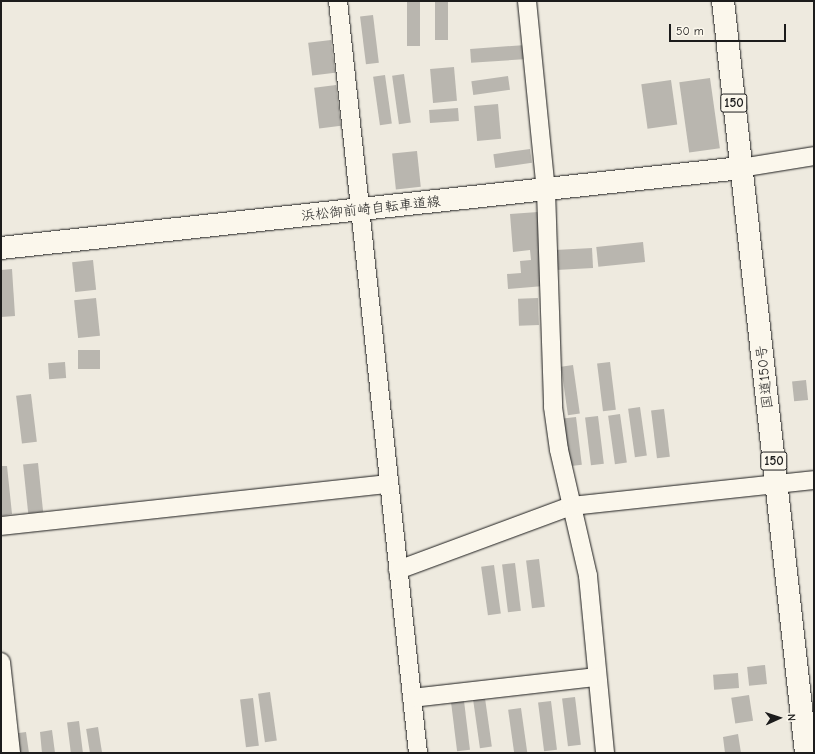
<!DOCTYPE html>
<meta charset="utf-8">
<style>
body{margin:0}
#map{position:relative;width:815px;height:754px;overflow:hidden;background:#eeeadf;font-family:"Comic Neue","Klee One",sans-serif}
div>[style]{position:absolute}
.building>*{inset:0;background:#b9b6af;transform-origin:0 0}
.roads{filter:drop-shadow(0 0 1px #1c1c1c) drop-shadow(0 0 1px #1c1c1c)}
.street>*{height:18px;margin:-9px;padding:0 9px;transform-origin:9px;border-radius:9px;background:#fbf7ec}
.secondary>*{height:22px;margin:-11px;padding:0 11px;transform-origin:11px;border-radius:11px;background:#fbf7ec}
.highway>*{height:22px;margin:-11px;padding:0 11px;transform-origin:11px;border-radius:11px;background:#fbf7ec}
span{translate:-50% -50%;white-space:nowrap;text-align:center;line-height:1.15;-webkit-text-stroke:3px #fbf7ec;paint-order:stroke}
.shield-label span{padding:1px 3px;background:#fbf7ec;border:1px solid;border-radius:3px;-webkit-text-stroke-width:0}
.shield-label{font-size:13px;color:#1c1c1c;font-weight:700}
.street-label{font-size:14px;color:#1c1c1c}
.frame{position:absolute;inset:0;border:2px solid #1c1c1c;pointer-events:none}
.north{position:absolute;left:759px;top:698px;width:40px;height:40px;-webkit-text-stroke:3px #fbf7ec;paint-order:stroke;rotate:87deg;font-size:11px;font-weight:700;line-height:16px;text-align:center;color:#1c1c1c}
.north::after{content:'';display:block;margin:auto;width:14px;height:18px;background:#1c1c1c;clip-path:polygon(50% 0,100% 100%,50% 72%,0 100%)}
.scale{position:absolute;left:669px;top:24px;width:117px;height:18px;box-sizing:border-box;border:2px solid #1c1c1c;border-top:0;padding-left:5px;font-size:12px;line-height:14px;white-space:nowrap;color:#1c1c1c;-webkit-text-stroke:3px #fbf7ec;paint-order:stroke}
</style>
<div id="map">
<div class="building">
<i style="left:407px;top:1px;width:13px;height:45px"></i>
<i style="left:435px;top:1px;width:13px;height:39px"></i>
<i style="left:373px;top:15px;width:48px;height:13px;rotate:83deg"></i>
<i style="left:331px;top:40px;width:33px;height:23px;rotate:83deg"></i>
<i style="left:526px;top:45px;width:14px;height:56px;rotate:86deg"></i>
<i style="left:454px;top:67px;width:34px;height:24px;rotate:85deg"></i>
<i style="left:404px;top:74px;width:49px;height:12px;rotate:82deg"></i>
<i style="left:385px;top:75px;width:49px;height:12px;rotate:82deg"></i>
<i style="left:508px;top:76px;width:14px;height:37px;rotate:82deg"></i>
<i style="left:710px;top:78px;width:71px;height:31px;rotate:82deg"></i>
<i style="left:671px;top:80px;width:45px;height:30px;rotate:82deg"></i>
<i style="left:336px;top:85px;width:41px;height:22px;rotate:83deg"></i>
<i style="left:498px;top:104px;width:35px;height:24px;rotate:85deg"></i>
<i style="left:458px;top:108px;width:13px;height:29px;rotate:86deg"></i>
<i style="left:530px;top:149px;width:14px;height:37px;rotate:82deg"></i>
<i style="left:417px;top:151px;width:36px;height:25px;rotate:84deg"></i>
<i style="clip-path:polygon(538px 212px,544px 286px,508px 289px,507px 274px,521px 273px,520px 261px,531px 260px,530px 250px,513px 252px,510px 214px)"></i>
<i style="left:643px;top:242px;width:20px;height:47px;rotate:84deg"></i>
<i style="left:592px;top:248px;width:20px;height:37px;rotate:87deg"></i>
<i style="left:93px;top:260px;width:30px;height:21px;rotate:84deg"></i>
<i style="clip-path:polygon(12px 269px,15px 316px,1px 317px,1px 270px)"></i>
<i style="left:96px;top:298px;width:38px;height:22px;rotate:84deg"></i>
<i style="left:538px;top:298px;width:27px;height:20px;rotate:88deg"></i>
<i style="left:100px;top:350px;width:19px;height:22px;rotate:90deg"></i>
<i style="left:65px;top:362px;width:16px;height:17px;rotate:86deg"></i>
<i style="left:610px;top:362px;width:48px;height:13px;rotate:83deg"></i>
<i style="left:573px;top:365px;width:49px;height:12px;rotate:82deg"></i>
<i style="left:806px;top:380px;width:20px;height:14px;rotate:84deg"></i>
<i style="left:31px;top:394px;width:48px;height:15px;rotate:83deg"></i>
<i style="left:640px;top:407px;width:49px;height:12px;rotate:82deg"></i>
<i style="left:664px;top:409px;width:48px;height:13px;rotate:83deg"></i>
<i style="left:620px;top:414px;width:49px;height:12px;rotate:82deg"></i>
<i style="left:598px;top:416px;width:48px;height:13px;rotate:83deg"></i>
<i style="left:576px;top:417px;width:48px;height:13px;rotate:83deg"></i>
<i style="left:38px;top:463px;width:49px;height:15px;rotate:84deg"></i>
<i style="clip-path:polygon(1px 466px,7px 466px,12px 514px,1px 516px)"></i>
<i style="left:539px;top:559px;width:48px;height:13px;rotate:83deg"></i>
<i style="left:515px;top:563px;width:48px;height:13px;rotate:83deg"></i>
<i style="left:494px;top:565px;width:49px;height:13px;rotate:82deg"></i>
<i style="left:765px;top:665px;width:19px;height:18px;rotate:84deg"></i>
<i style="left:738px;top:673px;width:15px;height:25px;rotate:86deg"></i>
<i style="left:270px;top:692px;width:49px;height:12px;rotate:82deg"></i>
<i style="left:749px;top:695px;width:26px;height:18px;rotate:81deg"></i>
<i style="left:575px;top:697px;width:48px;height:13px;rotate:83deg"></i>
<i style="left:253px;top:698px;width:48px;height:13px;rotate:83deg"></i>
<i style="left:485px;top:698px;width:49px;height:12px;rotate:82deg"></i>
<i style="left:464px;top:701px;width:49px;height:13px;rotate:83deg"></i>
<i style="left:551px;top:701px;width:49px;height:13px;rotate:83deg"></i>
<i style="left:521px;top:708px;width:45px;height:13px;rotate:82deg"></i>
<i style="left:79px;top:721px;width:32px;height:12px;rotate:83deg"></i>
<i style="left:98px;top:727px;width:26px;height:12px;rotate:81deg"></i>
<i style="clip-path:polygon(52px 730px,55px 753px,42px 753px,40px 732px)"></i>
<i style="left:26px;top:732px;width:21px;height:13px;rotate:82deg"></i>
<i style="clip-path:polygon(738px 734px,741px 753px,725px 753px,723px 737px)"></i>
</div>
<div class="roads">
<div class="street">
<i style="left:338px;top:1px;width:756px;rotate:83.93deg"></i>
<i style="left:527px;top:1px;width:191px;rotate:84.3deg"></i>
<i style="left:546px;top:191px;width:216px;rotate:88.1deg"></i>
<i style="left:553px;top:407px;width:43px;rotate:82.1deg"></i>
<i style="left:559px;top:450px;width:129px;rotate:77deg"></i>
<i style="left:588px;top:576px;width:178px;rotate:84.5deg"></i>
<i style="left:741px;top:168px;width:74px;rotate:-9.3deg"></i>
<i style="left:1px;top:526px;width:390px;rotate:-6.2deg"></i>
<i style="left:398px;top:570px;width:184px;rotate:-20.3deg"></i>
<i style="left:571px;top:506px;width:244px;rotate:-6.1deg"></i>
<i style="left:1px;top:662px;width:92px;rotate:83.7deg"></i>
<i style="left:412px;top:698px;width:186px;rotate:-6.5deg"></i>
</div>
<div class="secondary">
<i style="left:1px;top:248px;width:744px;rotate:-6.17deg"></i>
</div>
<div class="highway">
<i style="left:723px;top:1px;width:757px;rotate:83.7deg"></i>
</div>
</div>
<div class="shield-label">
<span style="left:734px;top:103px">150</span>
<span style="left:774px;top:461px">150</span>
</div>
<div class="street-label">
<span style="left:371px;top:209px;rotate:-6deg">浜松御前崎自転車道線</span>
<span style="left:765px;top:377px;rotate:-96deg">国道150号</span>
</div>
<div class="frame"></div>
<div class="north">N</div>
<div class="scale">50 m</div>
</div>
